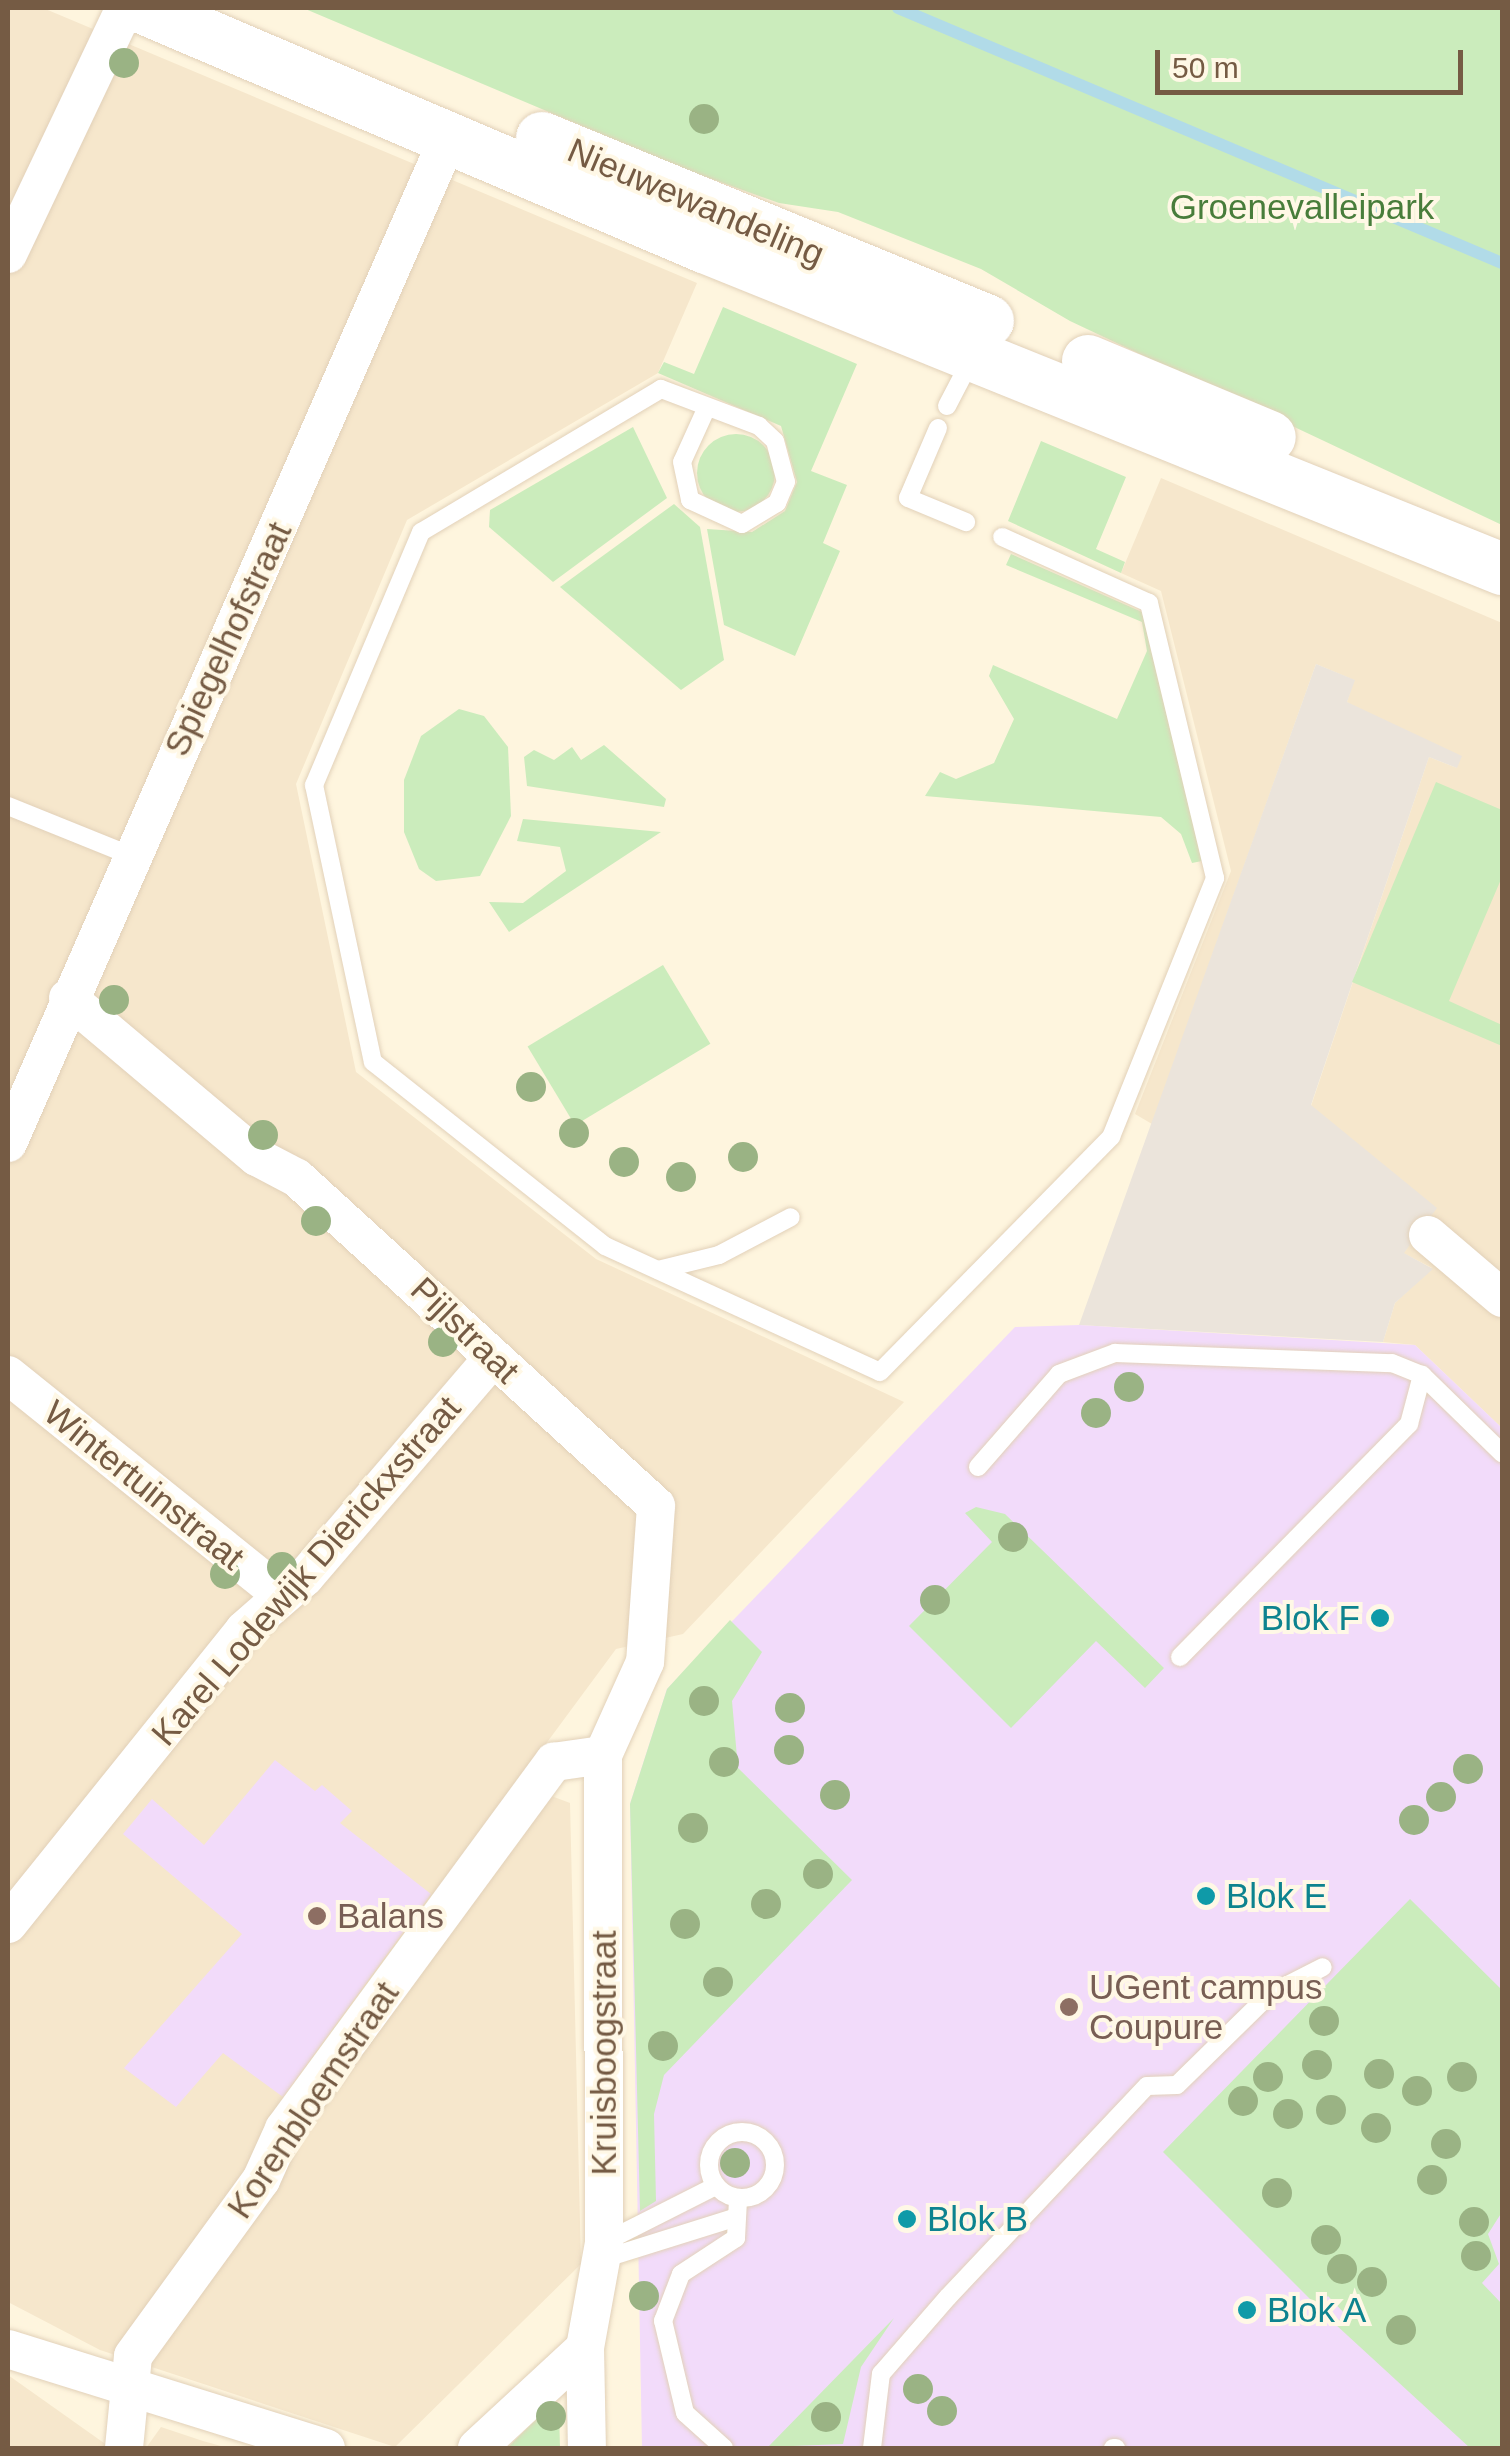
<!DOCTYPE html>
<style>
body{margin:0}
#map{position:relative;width:1510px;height:2456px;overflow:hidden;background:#fef5de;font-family:Helvetica,sans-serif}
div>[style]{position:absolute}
.residential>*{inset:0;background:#f6e7cc}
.industrial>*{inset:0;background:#ebe4db}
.education>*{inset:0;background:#f2dbfa}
.green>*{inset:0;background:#cbecbc;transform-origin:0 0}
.round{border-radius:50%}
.stream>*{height:12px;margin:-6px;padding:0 6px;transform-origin:6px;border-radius:6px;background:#b1dbe8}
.roads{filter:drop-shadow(0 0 2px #e2d1b9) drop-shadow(0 0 2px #e2d1b9)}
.service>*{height:18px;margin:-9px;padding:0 9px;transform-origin:9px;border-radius:9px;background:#fff}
.service>.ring{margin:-9px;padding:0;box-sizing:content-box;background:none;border:18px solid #fff;border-radius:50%}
.minor>*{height:38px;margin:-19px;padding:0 19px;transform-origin:19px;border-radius:19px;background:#fff}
.secondary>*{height:52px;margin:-26px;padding:0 26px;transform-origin:26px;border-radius:26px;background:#fff}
.trees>*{width:30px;height:30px;margin:-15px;border-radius:50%;background:#9ab384}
.dots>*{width:28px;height:28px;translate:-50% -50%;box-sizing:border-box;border:5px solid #fff8e6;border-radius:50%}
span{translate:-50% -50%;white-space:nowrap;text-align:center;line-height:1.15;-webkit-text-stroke:8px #fff8e6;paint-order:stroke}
.street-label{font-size:35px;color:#755b44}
.park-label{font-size:35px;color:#487d3b}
.culture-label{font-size:35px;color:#0d838f}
.right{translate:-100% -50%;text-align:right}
.left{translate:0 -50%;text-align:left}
.education-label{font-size:35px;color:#785e54}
.frame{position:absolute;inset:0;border:10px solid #755b44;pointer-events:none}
.scale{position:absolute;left:1155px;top:50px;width:308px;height:45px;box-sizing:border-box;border:5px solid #755b44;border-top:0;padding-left:12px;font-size:30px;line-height:35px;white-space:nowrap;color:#755b44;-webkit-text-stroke:8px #fff8e6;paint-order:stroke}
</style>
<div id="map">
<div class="residential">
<i style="clip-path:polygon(8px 8px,43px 8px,697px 283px,658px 373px,407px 520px,296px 784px,356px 1072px,596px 1259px,904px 1402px,683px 1634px,616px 1649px,517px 1783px,570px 1803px,581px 2264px,395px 2447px,100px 2350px,8px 2302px)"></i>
<i style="clip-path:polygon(1161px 478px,1502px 623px,1502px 1428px,1415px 1345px,1383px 1342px,1395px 1303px,1432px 1268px,1403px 1253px,1311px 1106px,1429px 757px,1457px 768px,1347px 702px,1354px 680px,1316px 664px,1152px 1124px,1135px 1114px,1231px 871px,1161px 591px,1121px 573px)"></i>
<i style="clip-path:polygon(8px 2375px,111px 2448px,8px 2448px)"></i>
<i style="clip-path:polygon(161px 2427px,203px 2441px,228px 2448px,146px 2448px)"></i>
</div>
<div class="industrial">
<i style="clip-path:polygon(1316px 664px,1355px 680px,1347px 702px,1462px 756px,1457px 768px,1429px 757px,1311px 1105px,1437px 1208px,1404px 1253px,1433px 1269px,1395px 1303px,1383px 1342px,1079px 1325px)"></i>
</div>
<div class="education">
<i style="clip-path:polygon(1079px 1325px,1415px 1345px,1502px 1428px,1502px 2448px,642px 2448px,630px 1804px,667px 1689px,1015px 1327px)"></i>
<i style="clip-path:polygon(275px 1760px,315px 1791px,322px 1785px,352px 1811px,340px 1823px,431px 1894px,283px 2097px,223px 2053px,176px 2107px,124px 2068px,242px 1934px,123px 1834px,152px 1799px,204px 1845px)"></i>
</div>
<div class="green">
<i style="clip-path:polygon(303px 8px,1502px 8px,1502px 525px,1070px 321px,981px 269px,838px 212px,779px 203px,684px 169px)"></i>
<i style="clip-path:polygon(723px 307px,857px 364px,811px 471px,847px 485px,823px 543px,840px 551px,795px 656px,724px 625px,707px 529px,752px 532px,785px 511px,797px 482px,781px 426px,658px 373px,664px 362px,694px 374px)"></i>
<i style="clip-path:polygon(633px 427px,667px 498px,553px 582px,489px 527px,490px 510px)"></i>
<i class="round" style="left:697px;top:434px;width:78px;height:78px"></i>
<i style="clip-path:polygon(1041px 441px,1126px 477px,1096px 549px,1125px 562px,1121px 573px,1008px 521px)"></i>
<i style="clip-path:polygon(674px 504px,700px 527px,724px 660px,681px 690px,560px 587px)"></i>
<i style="clip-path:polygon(1011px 554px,1142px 612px,1202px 861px,1192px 863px,1181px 834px,1161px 817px,925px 796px,940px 772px,956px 779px,994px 763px,1014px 719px,989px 676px,993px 665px,1117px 719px,1147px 651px,1142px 622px,1006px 565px)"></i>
<i style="clip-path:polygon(459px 709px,484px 716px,508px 747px,511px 816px,480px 876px,436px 881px,419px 869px,404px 832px,404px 780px,421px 736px)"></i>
<i style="clip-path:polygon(604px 745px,666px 799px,664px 807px,527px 786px,524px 757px,534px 750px,554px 760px,572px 747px,581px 760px)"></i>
<i style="clip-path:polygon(1436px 782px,1502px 810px,1502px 877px,1449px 1001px,1502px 1025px,1502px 1046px,1352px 982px)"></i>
<i style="clip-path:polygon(523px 819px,661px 832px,509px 932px,489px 902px,523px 903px,566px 871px,560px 847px,517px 841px)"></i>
<i style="left:663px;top:965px;width:92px;height:158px;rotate:59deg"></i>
<i style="clip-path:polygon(976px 1507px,1005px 1514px,1164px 1668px,1145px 1688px,1096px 1641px,1011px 1728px,909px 1626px,992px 1542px,965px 1513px)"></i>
<i style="clip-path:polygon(730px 1620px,762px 1652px,732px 1701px,738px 1768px,852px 1880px,664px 2075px,654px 2114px,656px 2201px,640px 2211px,630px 1804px,667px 1689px)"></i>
<i style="clip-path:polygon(1410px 1899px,1502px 1990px,1502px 2212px,1488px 2234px,1499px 2264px,1482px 2283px,1502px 2304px,1502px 2448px,1470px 2448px,1335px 2324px,1345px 2314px,1328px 2296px,1317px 2306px,1163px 2152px)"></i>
<i style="clip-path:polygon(894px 2318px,861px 2367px,843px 2444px,768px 2447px)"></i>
<i style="clip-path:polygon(550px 2406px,559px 2410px,560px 2448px,507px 2448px)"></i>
</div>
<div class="stream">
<i style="left:898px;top:8px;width:656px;rotate:22.89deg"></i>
</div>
<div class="roads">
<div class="service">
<i style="left:947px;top:406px;width:54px;rotate:-62.5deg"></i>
<i style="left:707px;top:407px;width:60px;rotate:114.4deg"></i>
<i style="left:682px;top:462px;width:39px;rotate:78deg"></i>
<i style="left:690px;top:500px;width:57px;rotate:24.8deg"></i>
<i style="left:742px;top:524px;width:41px;rotate:-31deg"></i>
<i style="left:777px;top:503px;width:23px;rotate:-67deg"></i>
<i style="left:786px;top:482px;width:42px;rotate:-105deg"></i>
<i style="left:775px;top:441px;width:22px;rotate:-137deg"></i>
<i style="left:759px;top:426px;width:105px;rotate:-159.3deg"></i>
<i style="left:661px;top:389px;width:279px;rotate:149.2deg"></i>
<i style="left:421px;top:532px;width:275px;rotate:112.9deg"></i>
<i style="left:314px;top:785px;width:283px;rotate:78deg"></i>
<i style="left:373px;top:1062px;width:296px;rotate:38.4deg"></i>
<i style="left:605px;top:1246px;width:302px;rotate:24.6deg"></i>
<i style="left:880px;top:1372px;width:330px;rotate:-45.5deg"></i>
<i style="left:1111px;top:1137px;width:279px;rotate:-68.1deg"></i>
<i style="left:1215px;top:878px;width:283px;rotate:-103.5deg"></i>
<i style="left:1149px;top:603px;width:161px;rotate:-155.8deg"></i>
<i style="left:938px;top:428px;width:76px;rotate:113.2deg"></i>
<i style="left:908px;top:498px;width:63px;rotate:22.5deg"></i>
<i style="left:8px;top:806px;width:131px;rotate:22deg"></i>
<i style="left:658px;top:1270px;width:63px;rotate:-13.8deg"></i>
<i style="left:719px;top:1255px;width:81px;rotate:-27.8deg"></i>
<i style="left:978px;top:1467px;width:123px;rotate:-48.9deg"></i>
<i style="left:1059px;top:1374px;width:60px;rotate:-20.6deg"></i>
<i style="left:1115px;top:1353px;width:277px;rotate:2.1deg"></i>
<i style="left:1392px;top:1363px;width:32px;rotate:22deg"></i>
<i style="left:1422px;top:1375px;width:112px;rotate:44.3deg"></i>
<i style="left:1180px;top:1657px;width:327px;rotate:-45.5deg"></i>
<i style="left:1409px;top:1424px;width:51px;rotate:-75.1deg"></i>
<i class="ring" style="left:709px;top:2132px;width:48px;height:48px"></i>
<i style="left:605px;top:2242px;width:124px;rotate:-26.8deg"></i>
<i style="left:603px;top:2259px;width:140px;rotate:-17.4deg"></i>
<i style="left:724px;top:2448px;width:52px;rotate:-138.1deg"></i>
<i style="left:685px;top:2413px;width:95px;rotate:-103.4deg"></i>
<i style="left:663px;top:2321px;width:50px;rotate:-69deg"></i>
<i style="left:681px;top:2274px;width:66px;rotate:-33.2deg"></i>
<i style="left:736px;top:2238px;width:39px;rotate:-87deg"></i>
<i style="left:872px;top:2448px;width:75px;rotate:-83.1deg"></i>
<i style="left:881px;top:2374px;width:102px;rotate:-49deg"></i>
<i style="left:948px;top:2297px;width:290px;rotate:-46.7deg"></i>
<i style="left:1147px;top:2086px;width:30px;rotate:-2deg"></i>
<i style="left:1177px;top:2085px;width:130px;rotate:-44.4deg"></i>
<i style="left:1270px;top:1994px;width:59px;rotate:-27deg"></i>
<i style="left:1113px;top:2448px;width:3px"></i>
</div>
<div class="minor">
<i style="left:8px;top:254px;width:272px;rotate:-64.6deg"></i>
<i style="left:68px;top:998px;width:247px;rotate:40.1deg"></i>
<i style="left:257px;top:1157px;width:45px;rotate:27.7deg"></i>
<i style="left:297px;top:1178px;width:486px;rotate:42.4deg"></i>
<i style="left:656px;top:1506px;width:156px;rotate:94deg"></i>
<i style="left:645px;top:1662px;width:102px;rotate:114.3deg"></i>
<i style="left:603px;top:1755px;width:488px;rotate:89.9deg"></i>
<i style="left:604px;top:2243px;width:107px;rotate:100.3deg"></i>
<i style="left:585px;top:2348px;width:100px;rotate:88.9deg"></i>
<i style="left:8px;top:1143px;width:1099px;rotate:-66.35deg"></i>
<i style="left:1428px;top:1235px;width:97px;rotate:40.4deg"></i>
<i style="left:8px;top:1375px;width:349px;rotate:38.8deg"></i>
<i style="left:8px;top:1924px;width:377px;rotate:-51.2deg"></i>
<i style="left:244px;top:1630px;width:81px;rotate:-41deg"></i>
<i style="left:305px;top:1577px;width:287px;rotate:-49.4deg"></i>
<i style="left:8px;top:2349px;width:333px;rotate:17.3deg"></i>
<i style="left:124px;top:2448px;width:92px;rotate:-84.4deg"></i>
<i style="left:133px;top:2356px;width:218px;rotate:-54deg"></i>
<i style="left:261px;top:2180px;width:56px;rotate:-65.7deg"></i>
<i style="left:284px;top:2129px;width:456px;rotate:-53.7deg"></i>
<i style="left:554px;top:1762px;width:49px;rotate:-8.1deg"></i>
<i style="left:477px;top:2448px;width:147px;rotate:-42.8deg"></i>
</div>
<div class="secondary">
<i style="left:143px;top:8px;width:610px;rotate:23.08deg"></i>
<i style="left:704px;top:247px;width:861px;rotate:21.97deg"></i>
<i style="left:542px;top:138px;width:482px;rotate:22.3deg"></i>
<i style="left:1088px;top:361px;width:197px;rotate:22.7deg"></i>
</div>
</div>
<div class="trees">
<i style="left:124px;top:63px"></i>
<i style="left:704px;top:119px"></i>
<i style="left:114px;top:1000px"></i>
<i style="left:531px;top:1087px"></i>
<i style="left:574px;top:1133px"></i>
<i style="left:263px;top:1135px"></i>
<i style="left:743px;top:1157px"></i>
<i style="left:624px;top:1162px"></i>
<i style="left:681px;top:1177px"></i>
<i style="left:316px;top:1221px"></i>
<i style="left:443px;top:1342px"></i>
<i style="left:1129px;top:1387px"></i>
<i style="left:1096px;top:1413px"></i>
<i style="left:1013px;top:1537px"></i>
<i style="left:282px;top:1567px"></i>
<i style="left:225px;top:1574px"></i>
<i style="left:935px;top:1600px"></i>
<i style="left:704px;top:1701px"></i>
<i style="left:790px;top:1708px"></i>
<i style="left:789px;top:1750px"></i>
<i style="left:724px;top:1762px"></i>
<i style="left:1468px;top:1769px"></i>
<i style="left:835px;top:1795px"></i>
<i style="left:1441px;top:1797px"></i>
<i style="left:1414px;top:1820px"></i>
<i style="left:693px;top:1828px"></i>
<i style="left:818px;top:1874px"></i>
<i style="left:766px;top:1904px"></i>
<i style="left:685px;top:1924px"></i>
<i style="left:718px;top:1982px"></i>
<i style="left:1324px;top:2021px"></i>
<i style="left:663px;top:2046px"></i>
<i style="left:1317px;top:2065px"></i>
<i style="left:1379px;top:2074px"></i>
<i style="left:1268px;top:2077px"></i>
<i style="left:1462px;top:2077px"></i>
<i style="left:1417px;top:2091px"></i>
<i style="left:1243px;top:2101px"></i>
<i style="left:1331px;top:2110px"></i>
<i style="left:1288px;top:2114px"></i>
<i style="left:1376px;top:2128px"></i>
<i style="left:1446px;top:2144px"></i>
<i style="left:735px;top:2163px"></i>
<i style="left:1432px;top:2180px"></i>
<i style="left:1277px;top:2193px"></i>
<i style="left:1474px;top:2222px"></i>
<i style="left:1326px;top:2240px"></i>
<i style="left:1476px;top:2256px"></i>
<i style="left:1342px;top:2269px"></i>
<i style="left:1372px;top:2282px"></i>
<i style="left:644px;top:2296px"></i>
<i style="left:1401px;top:2330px"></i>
<i style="left:918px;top:2389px"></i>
<i style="left:942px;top:2411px"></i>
<i style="left:551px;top:2416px"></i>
<i style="left:826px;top:2417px"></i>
</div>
<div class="dots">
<i style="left:1380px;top:1618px;background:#0f9aa8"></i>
<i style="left:1206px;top:1896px;background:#0f9aa8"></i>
<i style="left:317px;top:1916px;background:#8d6e63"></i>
<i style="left:1069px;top:2007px;background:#8d6e63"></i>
<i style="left:907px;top:2219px;background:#0f9aa8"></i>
<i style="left:1247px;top:2310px;background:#0f9aa8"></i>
</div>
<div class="street-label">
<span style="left:696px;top:202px;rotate:23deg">Nieuwewandeling</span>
<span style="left:228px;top:639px;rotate:-65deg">Spiegelhofstraat</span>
<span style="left:465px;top:1330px;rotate:44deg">Pijlstraat</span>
<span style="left:144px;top:1485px;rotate:39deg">Wintertuinstraat</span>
<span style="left:306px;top:1571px;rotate:-49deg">Karel Lodewijk Dierickxstraat</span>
<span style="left:604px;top:2053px;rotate:-90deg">Kruisboogstraat</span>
<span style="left:313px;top:2100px;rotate:-56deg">Korenbloemstraat</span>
</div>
<div class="park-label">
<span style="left:1302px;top:207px">Groenevalleipark</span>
</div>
<div class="culture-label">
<span class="right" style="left:1360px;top:1618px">Blok F</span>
<span class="left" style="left:1226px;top:1896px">Blok E</span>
<span class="left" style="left:927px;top:2219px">Blok B</span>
<span class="left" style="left:1267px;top:2310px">Blok A</span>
</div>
<div class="education-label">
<span class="left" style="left:337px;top:1916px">Balans</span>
<span class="left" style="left:1089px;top:2007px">UGent campus<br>Coupure</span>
</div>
<div class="frame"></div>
<div class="scale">50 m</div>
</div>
